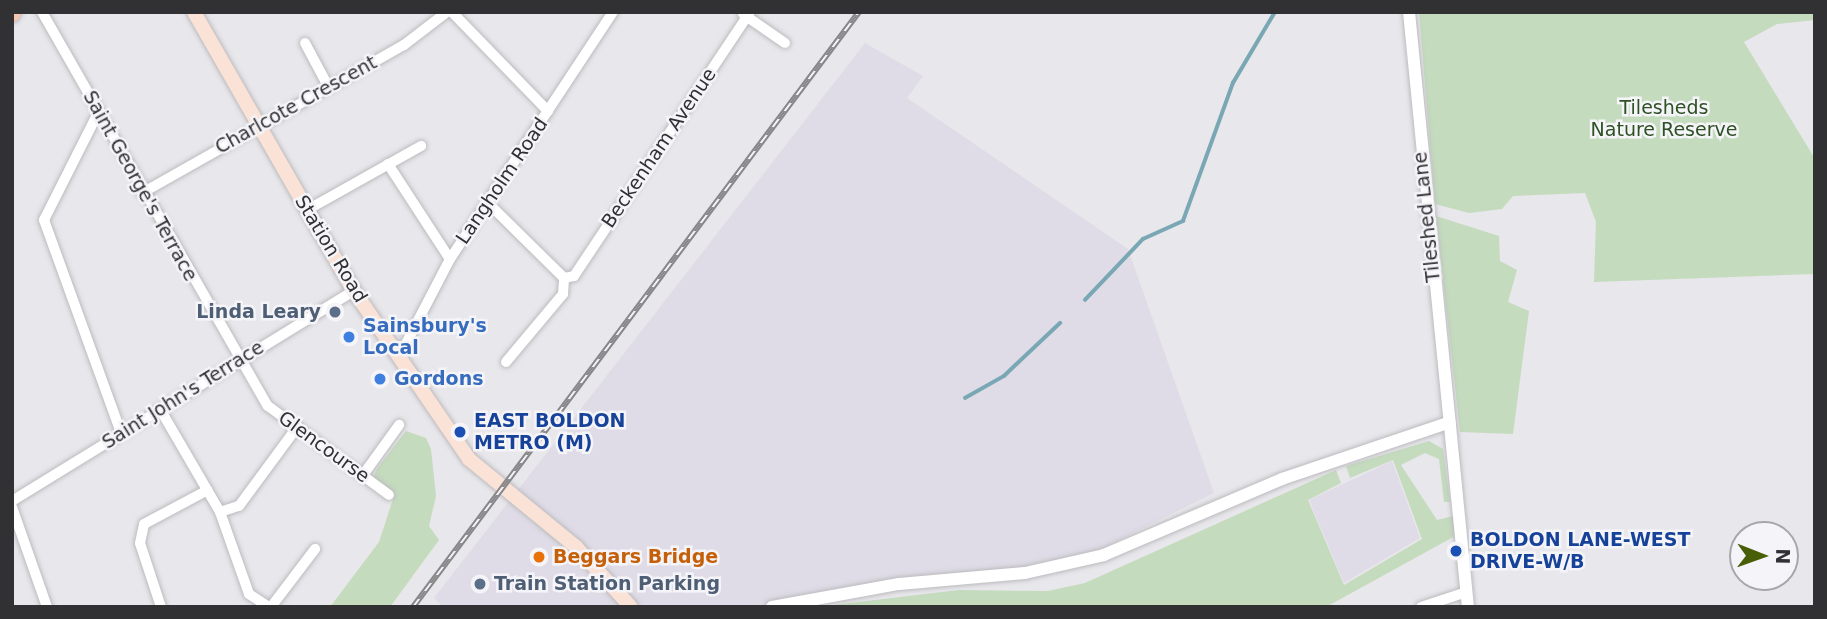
<!DOCTYPE html>
<style>
body{margin:0}
#map{position:relative;width:1827px;height:619px;overflow:hidden;background:#e8e7eb;font-family:"DejaVu Sans",sans-serif}
div>[style]{position:absolute}
.built>*{inset:0;background:#dfdce7}
.green>*{inset:0;background:#c4dbbe}
.stream>*{height:3.5px;margin:-1.75px;padding:0 1.75px;transform-origin:1.75px;border-radius:1.75px;background:#79a7b4}
.roads{filter:drop-shadow(0 0 2px #bcbbbf) drop-shadow(0 0 2px #bcbbbf)}
.minor>*{height:10px;margin:-5px;padding:0 5px;transform-origin:5px;border-radius:5px;background:#fff}
.tertiary>*{height:12px;margin:-6px;padding:0 6px;transform-origin:6px;border-radius:6px;background:#fff}
.secondary>*{height:14px;margin:-7px;padding:0 7px;transform-origin:7px;border-radius:7px;background:#fbe2d6}
.primary>*{height:16px;margin:-8px;padding:0 8px;transform-origin:8px;border-radius:8px;background:#f7c5ac}
.rail>*{height:6px;margin-top:-3px;transform-origin:0;background:repeating-linear-gradient(90deg,#f5f4f8 0 10px,#878689 0 20px);box-sizing:border-box;border-block:2px solid #878689}
.dots>*{width:19px;height:19px;translate:-50% -50%;box-sizing:border-box;border:4px solid #f5f4f8;border-radius:50%}
span{translate:-50% -50%;white-space:nowrap;text-align:center;line-height:1.15;-webkit-text-stroke:5px #f5f4f8;paint-order:stroke}
.street-label{font-size:19px;color:#313032}
.park-label{font-size:19px;color:#2d5123}
.service-label{font-size:19px;color:#4e5e75;font-weight:700}
.right{translate:-100% -50%;text-align:right}
.left{translate:0 -50%;text-align:left}
.shop-label{font-size:19px;color:#366cbe;font-weight:700}
.transit-label{font-size:19px;color:#164399;font-weight:700}
.food-label{font-size:19px;color:#c56008;font-weight:700}
.frame{position:absolute;inset:0;border:14px solid #313032;pointer-events:none}
.north{position:absolute;left:1729px;top:521px;width:70px;height:70px;box-sizing:border-box;background:#f5f4f8;border:2px solid #a7a6a9;border-radius:50%;rotate:91deg;font-size:19px;font-weight:700;line-height:28px;text-align:center;color:#313032}
.north::after{content:'';display:block;margin:auto;width:24px;height:32px;background:#495f07;clip-path:polygon(50% 0,100% 100%,50% 72%,0 100%)}
</style>
<div id="map">
<div class="built">
<i style="clip-path:polygon(865px 43px,923px 76px,907px 98px,1128px 249px,1214px 493px,1101px 549px,1025px 570px,758px 607px,443px 607px,434px 598px)"></i>
<i style="clip-path:polygon(1392px 461px,1420px 538px,1344px 583px,1309px 500px)"></i>
</div>
<div class="green">
<i style="clip-path:polygon(1419px 12px,1815px 12px,1815px 20px,1777px 24px,1744px 42px,1815px 159px,1815px 274px,1594px 282px,1596px 222px,1585px 193px,1513px 196px,1502px 209px,1469px 213px,1435px 204px)"></i>
<i style="clip-path:polygon(1436px 216px,1499px 236px,1500px 261px,1517px 270px,1508px 302px,1529px 311px,1513px 434px,1460px 432px)"></i>
<i style="clip-path:polygon(406px 431px,426px 438px,431px 449px,436px 496px,429px 526px,439px 540px,390px 607px,330px 607px,379px 542px,394px 496px,374px 477px,376px 470px)"></i>
<i style="clip-path:polygon(1429px 441px,1443px 449px,1450px 502px,1444px 502px,1439px 459px,1425px 453px,1401px 465px,1437px 520px,1453px 516px,1455px 536px,1326px 607px,816px 607px,959px 590px,1048px 591px,1085px 583px,1336px 470px,1341px 483px,1308px 500px,1344px 585px,1422px 539px,1393px 460px,1350px 478px,1346px 466px)"></i>
</div>
<div class="stream">
<i style="left:1085px;top:300px;width:84px;rotate:-46.4deg"></i>
<i style="left:1143px;top:239px;width:44px;rotate:-24.2deg"></i>
<i style="left:1183px;top:221px;width:147px;rotate:-70.1deg"></i>
<i style="left:1233px;top:83px;width:82px;rotate:-59.4deg"></i>
<i style="left:965px;top:398px;width:45px;rotate:-29.4deg"></i>
<i style="left:1004px;top:376px;width:77px;rotate:-43.4deg"></i>
</div>
<div class="roads">
<div class="minor">
<i style="left:42px;top:12px;width:454px;rotate:60.2deg"></i>
<i style="left:268px;top:406px;width:150px;rotate:36.3deg"></i>
<i style="left:452px;top:12px;width:138px;rotate:45.9deg"></i>
<i style="left:743px;top:14px;width:51px;rotate:34.6deg"></i>
<i style="left:305px;top:43px;width:47px;rotate:61.8deg"></i>
<i style="left:99px;top:111px;width:122px;rotate:116.8deg"></i>
<i style="left:44px;top:220px;width:226px;rotate:70.1deg"></i>
<i style="left:388px;top:164px;width:113px;rotate:56.9deg"></i>
<i style="left:142px;top:193px;width:301px;rotate:-29.5deg"></i>
<i style="left:404px;top:45px;width:54px;rotate:-37.5deg"></i>
<i style="left:488px;top:203px;width:107px;rotate:44.6deg"></i>
<i style="left:307px;top:210px;width:131px;rotate:-29.3deg"></i>
<i style="left:564px;top:278px;width:10px;rotate:-11deg"></i>
<i style="left:574px;top:276px;width:317px;rotate:-56.3deg"></i>
<i style="left:400px;top:355px;width:108px;rotate:-62.5deg"></i>
<i style="left:450px;top:259px;width:296px;rotate:-56.6deg"></i>
<i style="left:506px;top:362px;width:89px;rotate:-50deg"></i>
<i style="left:563px;top:294px;width:16px;rotate:-86deg"></i>
<i style="left:160px;top:409px;width:119px;rotate:59.8deg"></i>
<i style="left:220px;top:512px;width:87px;rotate:70.5deg"></i>
<i style="left:249px;top:594px;width:24px;rotate:33deg"></i>
<i style="left:363px;top:475px;width:62px;rotate:-54.2deg"></i>
<i style="left:12px;top:501px;width:401px;rotate:-31.6deg"></i>
<i style="left:12px;top:507px;width:106px;rotate:70.7deg"></i>
<i style="left:220px;top:512px;width:20px;rotate:-18deg"></i>
<i style="left:239px;top:506px;width:99px;rotate:-53.6deg"></i>
<i style="left:161px;top:607px;width:67px;rotate:-108.2deg"></i>
<i style="left:140px;top:543px;width:19px;rotate:-78deg"></i>
<i style="left:144px;top:524px;width:72px;rotate:-28deg"></i>
<i style="left:271px;top:607px;width:73px;rotate:-52.8deg"></i>
<i style="left:1421px;top:607px;width:48px;rotate:-18.1deg"></i>
</div>
<div class="tertiary">
<i style="left:1409px;top:12px;width:598px;rotate:84.34deg"></i>
<i style="left:772px;top:607px;width:129px;rotate:-10.3deg"></i>
<i style="left:899px;top:584px;width:126px;rotate:-5deg"></i>
<i style="left:1025px;top:573px;width:81px;rotate:-12.8deg"></i>
<i style="left:1104px;top:555px;width:194px;rotate:-23.1deg"></i>
<i style="left:1282px;top:479px;width:177px;rotate:-18.7deg"></i>
</div>
<div class="secondary">
<i style="left:194px;top:12px;width:322px;rotate:60.2deg"></i>
<i style="left:354px;top:291px;width:204px;rotate:55.6deg"></i>
<i style="left:469px;top:459px;width:139px;rotate:39.4deg"></i>
<i style="left:576px;top:547px;width:81px;rotate:47.5deg"></i>
</div>
<div class="primary">
<i style="left:12px;top:14px;width:2px;rotate:-63deg"></i>
</div>
</div>
<div class="rail">
<i style="left:413px;top:607px;width:744px;rotate:-53.15deg"></i>
</div>
<div class="dots">
<i style="left:335px;top:312px;background:#5c6f8a"></i>
<i style="left:349px;top:337px;background:#3f7fe0"></i>
<i style="left:380px;top:379px;background:#3f7fe0"></i>
<i style="left:460px;top:432px;background:#1a4fb4"></i>
<i style="left:1456px;top:551px;background:#1a4fb4"></i>
<i style="left:539px;top:557px;background:#e8710a"></i>
<i style="left:480px;top:584px;background:#5c6f8a"></i>
</div>
<div class="street-label">
<span style="left:296px;top:105px;rotate:-29deg">Charlcote Crescent</span>
<span style="left:659px;top:148px;rotate:-56deg">Beckenham Avenue</span>
<span style="left:502px;top:181px;rotate:-56deg">Langholm Road</span>
<span style="left:140px;top:186px;rotate:61deg">Saint George's Terrace</span>
<span style="left:1427px;top:217px;rotate:-96deg">Tileshed Lane</span>
<span style="left:331px;top:249px;rotate:59deg">Station Road</span>
<span style="left:183px;top:395px;rotate:-32deg">Saint John's Terrace</span>
<span style="left:324px;top:447px;rotate:36deg">Glencourse</span>
</div>
<div class="park-label">
<span style="left:1664px;top:119px">Tilesheds<br>Nature Reserve</span>
</div>
<div class="service-label">
<span class="right" style="left:321px;top:312px">Linda Leary</span>
<span class="left" style="left:494px;top:584px">Train Station Parking</span>
</div>
<div class="shop-label">
<span class="left" style="left:363px;top:337px">Sainsbury's<br>Local</span>
<span class="left" style="left:394px;top:379px">Gordons</span>
</div>
<div class="transit-label">
<span class="left" style="left:474px;top:432px">EAST BOLDON<br>METRO (M)</span>
<span class="left" style="left:1470px;top:551px">BOLDON LANE-WEST<br>DRIVE-W/B</span>
</div>
<div class="food-label">
<span class="left" style="left:553px;top:557px">Beggars Bridge</span>
</div>
<div class="frame"></div>
<div class="north">N</div>
</div>
